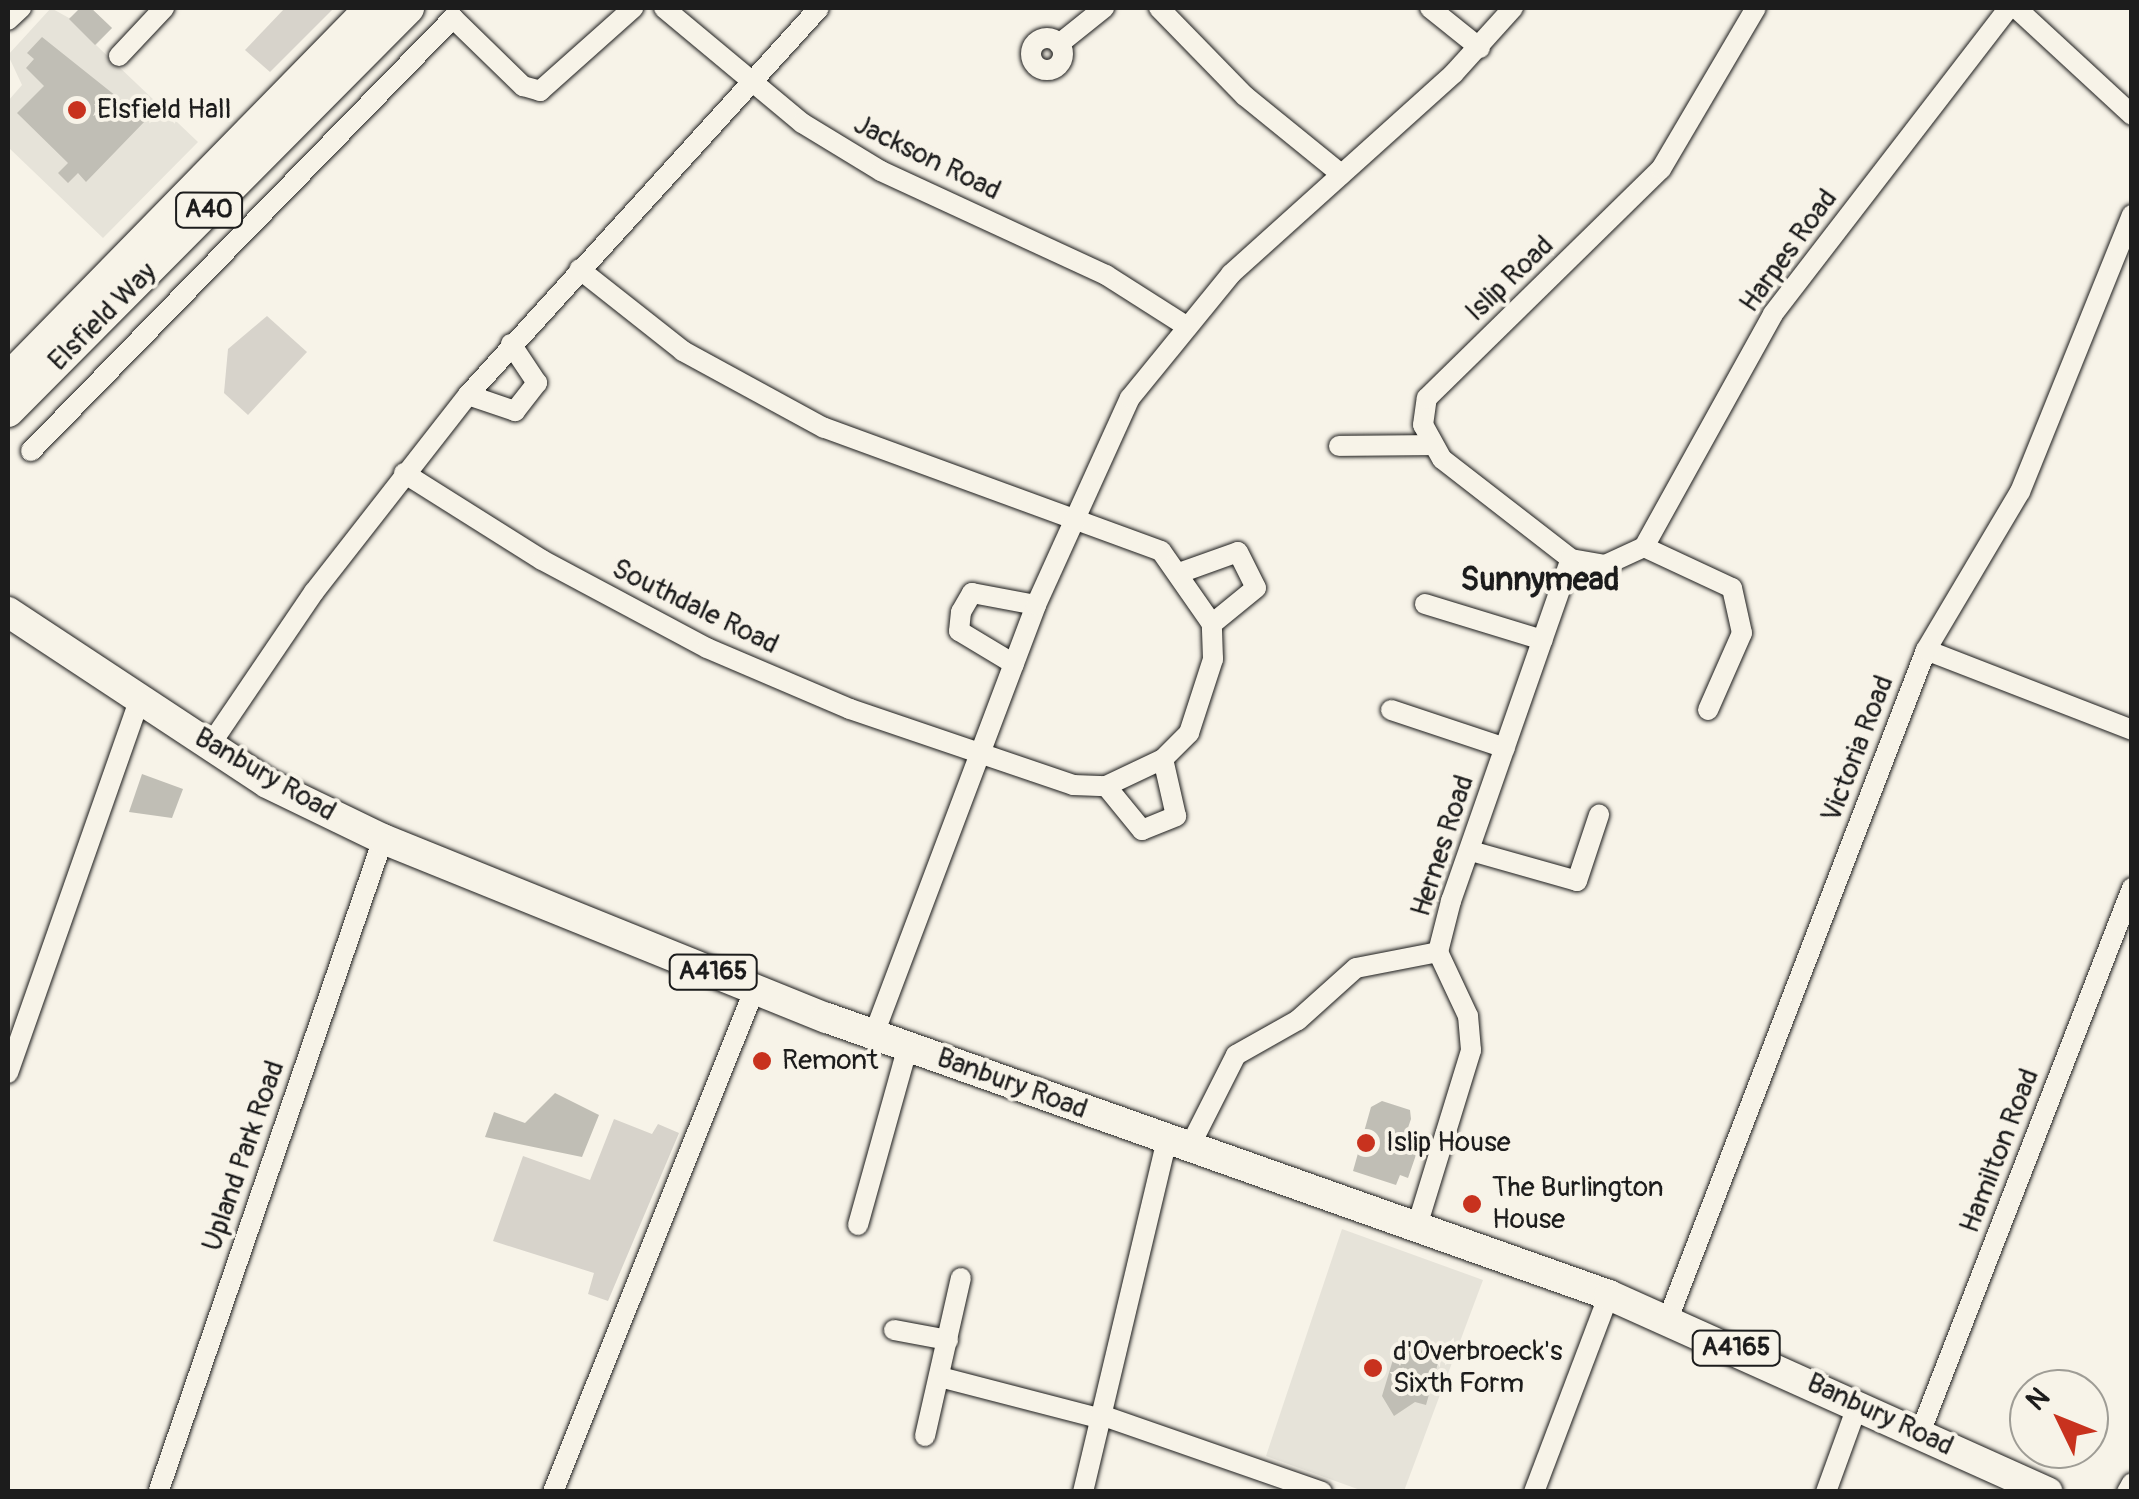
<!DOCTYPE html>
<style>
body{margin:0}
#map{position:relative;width:2139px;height:1499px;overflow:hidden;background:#f7f3e8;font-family:Pangolin,sans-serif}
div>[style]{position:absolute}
.built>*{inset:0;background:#e6e3d9}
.green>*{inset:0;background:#d7d3cb}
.building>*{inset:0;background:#c0beb5}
.roads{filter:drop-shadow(0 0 2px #1c1c1c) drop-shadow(0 0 2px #1c1c1c)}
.minor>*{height:20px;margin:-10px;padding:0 10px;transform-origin:10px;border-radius:10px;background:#f7f3e8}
.minor>.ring{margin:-10px;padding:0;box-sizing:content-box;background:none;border:20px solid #f7f3e8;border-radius:50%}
.primary>*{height:30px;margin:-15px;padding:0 15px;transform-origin:15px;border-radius:15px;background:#f7f3e8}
.trunk>*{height:32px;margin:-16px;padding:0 16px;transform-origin:16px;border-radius:16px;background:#f7f3e8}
.dots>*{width:28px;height:28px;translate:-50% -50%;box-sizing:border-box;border:5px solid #f7f3e8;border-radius:50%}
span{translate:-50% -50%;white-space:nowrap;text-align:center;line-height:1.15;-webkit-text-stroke:8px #f7f3e8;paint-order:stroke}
.shield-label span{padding:2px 8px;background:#f7f3e8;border:2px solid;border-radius:8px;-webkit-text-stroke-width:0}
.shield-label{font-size:25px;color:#1c1c1c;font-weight:700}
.poi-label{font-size:28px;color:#1c1c1c}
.left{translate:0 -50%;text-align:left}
.street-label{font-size:28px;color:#1c1c1c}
.quarter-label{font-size:32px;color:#1c1c1c;font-weight:700}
.frame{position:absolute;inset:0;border:10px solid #1c1c1c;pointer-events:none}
.north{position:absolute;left:2009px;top:1369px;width:100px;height:100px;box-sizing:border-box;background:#f7f3e8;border:2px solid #9f9d96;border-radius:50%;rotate:313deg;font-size:28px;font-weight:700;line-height:40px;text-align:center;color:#1c1c1c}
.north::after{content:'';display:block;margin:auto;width:35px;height:45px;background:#c8321e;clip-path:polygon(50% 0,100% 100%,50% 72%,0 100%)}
</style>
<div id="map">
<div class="built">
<i style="clip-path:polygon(51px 8px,69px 18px,91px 8px,112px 28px,96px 45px,198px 142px,103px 238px,8px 147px,8px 101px,22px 85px,8px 55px)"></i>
<i style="clip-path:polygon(1342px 1229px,1483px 1280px,1404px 1491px,1363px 1491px,1266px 1456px)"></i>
</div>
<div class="green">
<i style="clip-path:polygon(285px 8px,334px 8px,270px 72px,245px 50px)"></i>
<i style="clip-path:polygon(267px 316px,307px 352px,248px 415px,224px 393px,228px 349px)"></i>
<i style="clip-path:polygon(614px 1119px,652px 1134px,658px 1124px,679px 1133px,608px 1301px,588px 1294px,594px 1273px,493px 1241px,523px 1156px,590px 1180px)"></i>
</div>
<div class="building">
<i style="clip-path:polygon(80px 8px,91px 8px,112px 28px,95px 45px,69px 19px)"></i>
<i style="clip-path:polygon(42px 37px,146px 120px,86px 182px,78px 173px,68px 183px,58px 173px,68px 163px,17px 113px,44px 86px,26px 68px,34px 59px,27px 53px)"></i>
<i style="clip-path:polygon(142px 774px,183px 789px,172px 818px,129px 812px)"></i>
<i style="clip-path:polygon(555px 1093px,599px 1115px,582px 1157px,485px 1137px,494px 1112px,525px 1123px)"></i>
<i style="clip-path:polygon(1382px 1101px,1410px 1110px,1411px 1119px,1402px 1145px,1417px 1152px,1408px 1178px,1400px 1175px,1396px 1185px,1353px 1171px,1371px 1107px)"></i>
<i style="clip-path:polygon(1398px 1343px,1440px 1356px,1426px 1405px,1415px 1402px,1394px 1416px,1382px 1396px)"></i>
</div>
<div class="roads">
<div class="minor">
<i style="left:664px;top:8px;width:180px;rotate:39.8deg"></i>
<i style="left:802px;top:123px;width:92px;rotate:31.3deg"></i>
<i style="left:881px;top:171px;width:248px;rotate:24.8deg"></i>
<i style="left:1106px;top:275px;width:95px;rotate:32.5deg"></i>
<i style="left:1159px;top:8px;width:123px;rotate:45.7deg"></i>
<i style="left:1245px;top:96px;width:124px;rotate:39.1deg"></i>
<i style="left:1430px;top:8px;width:64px;rotate:38.7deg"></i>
<i style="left:2016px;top:8px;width:158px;rotate:42.7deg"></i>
<i style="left:8px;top:20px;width:18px;rotate:-43deg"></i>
<i class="ring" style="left:1031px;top:38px;width:12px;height:12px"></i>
<i style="left:1059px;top:44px;width:58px;rotate:-38.7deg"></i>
<i style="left:119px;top:56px;width:66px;rotate:-46.8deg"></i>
<i style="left:468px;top:395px;width:50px;rotate:18.8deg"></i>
<i style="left:515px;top:411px;width:36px;rotate:-52deg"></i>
<i style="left:537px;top:383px;width:47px;rotate:-123.7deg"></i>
<i style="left:1339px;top:446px;width:91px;rotate:-0.6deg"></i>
<i style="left:31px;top:451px;width:605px;rotate:-45.74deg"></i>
<i style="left:453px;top:18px;width:98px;rotate:44.2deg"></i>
<i style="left:523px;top:86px;width:18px;rotate:16deg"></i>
<i style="left:540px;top:91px;width:125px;rotate:-41.7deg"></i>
<i style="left:404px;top:473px;width:163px;rotate:32.2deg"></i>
<i style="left:542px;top:560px;width:187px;rotate:28.1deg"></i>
<i style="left:707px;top:648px;width:155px;rotate:23.1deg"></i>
<i style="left:850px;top:709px;width:236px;rotate:18.8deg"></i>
<i style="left:1073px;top:785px;width:33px;rotate:2deg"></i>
<i style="left:1106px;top:786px;width:63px;rotate:-25.3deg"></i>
<i style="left:1163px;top:759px;width:37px;rotate:-45deg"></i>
<i style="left:1189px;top:733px;width:78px;rotate:-72deg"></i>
<i style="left:1213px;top:659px;width:35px;rotate:-92deg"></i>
<i style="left:1212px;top:624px;width:89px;rotate:-124.9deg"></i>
<i style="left:1161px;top:551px;width:359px;rotate:-159.9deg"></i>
<i style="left:824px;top:428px;width:161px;rotate:-151.4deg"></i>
<i style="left:683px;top:351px;width:132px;rotate:-141.7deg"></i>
<i style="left:1644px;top:547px;width:266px;rotate:-61deg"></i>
<i style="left:1773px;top:314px;width:386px;rotate:-52.4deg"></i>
<i style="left:1644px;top:547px;width:97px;rotate:25deg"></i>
<i style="left:1732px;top:588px;width:46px;rotate:77.5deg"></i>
<i style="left:1742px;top:633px;width:84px;rotate:113.8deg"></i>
<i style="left:1571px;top:559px;width:163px;rotate:-142.2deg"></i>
<i style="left:1442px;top:459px;width:39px;rotate:-119deg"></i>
<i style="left:1423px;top:425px;width:27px;rotate:-82deg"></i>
<i style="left:1427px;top:398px;width:327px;rotate:-44.4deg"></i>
<i style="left:1661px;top:169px;width:187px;rotate:-59.5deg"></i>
<i style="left:1182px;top:572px;width:59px;rotate:-19.7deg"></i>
<i style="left:1238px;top:552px;width:40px;rotate:63.4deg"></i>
<i style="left:1256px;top:588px;width:57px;rotate:140.7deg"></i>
<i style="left:1425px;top:604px;width:123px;rotate:17deg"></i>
<i style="left:1926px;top:650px;width:221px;rotate:21.2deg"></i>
<i style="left:1014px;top:664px;width:64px;rotate:-149deg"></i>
<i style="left:959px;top:631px;width:19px;rotate:-84deg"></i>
<i style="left:961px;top:612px;width:22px;rotate:-60deg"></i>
<i style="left:972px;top:593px;width:65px;rotate:10.6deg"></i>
<i style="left:1391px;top:710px;width:120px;rotate:18.4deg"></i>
<i style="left:210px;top:745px;width:185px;rotate:-55.8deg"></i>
<i style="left:314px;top:592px;width:250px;rotate:-52deg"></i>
<i style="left:468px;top:395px;width:522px;rotate:-47.79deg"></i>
<i style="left:1106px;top:786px;width:57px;rotate:50.7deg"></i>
<i style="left:1142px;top:830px;width:37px;rotate:-22deg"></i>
<i style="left:1176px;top:816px;width:58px;rotate:-102.8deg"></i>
<i style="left:1471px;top:851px;width:110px;rotate:15.8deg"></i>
<i style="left:1577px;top:881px;width:70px;rotate:-71.6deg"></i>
<i style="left:874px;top:1034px;width:459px;rotate:-69.3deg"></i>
<i style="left:1036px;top:605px;width:227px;rotate:-65.6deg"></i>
<i style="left:1130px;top:398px;width:160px;rotate:-50.8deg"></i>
<i style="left:1231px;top:274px;width:300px;rotate:-42deg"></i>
<i style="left:1454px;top:73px;width:88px;rotate:-47.8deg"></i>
<i style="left:8px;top:1073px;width:397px;rotate:-70.6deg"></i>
<i style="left:1190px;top:1146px;width:102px;rotate:-63.2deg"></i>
<i style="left:1236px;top:1055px;width:71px;rotate:-29.4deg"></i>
<i style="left:1298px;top:1020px;width:78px;rotate:-41.9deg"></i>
<i style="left:1356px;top:968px;width:84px;rotate:-11deg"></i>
<i style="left:858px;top:1225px;width:186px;rotate:-74.4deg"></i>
<i style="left:1417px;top:1226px;width:184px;rotate:-72.9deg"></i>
<i style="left:1471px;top:1050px;width:34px;rotate:-95deg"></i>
<i style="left:1468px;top:1016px;width:71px;rotate:-115.1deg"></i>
<i style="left:1438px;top:952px;width:53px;rotate:-75.7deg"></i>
<i style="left:1451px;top:901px;width:362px;rotate:-70.7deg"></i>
<i style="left:1571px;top:559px;width:35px;rotate:10deg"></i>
<i style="left:1605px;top:565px;width:43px;rotate:-24.8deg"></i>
<i style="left:1668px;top:1319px;width:717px;rotate:-68.91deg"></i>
<i style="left:1926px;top:650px;width:184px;rotate:-59.3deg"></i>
<i style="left:2020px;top:492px;width:299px;rotate:-68deg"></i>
<i style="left:894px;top:1330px;width:55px;rotate:10.5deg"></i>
<i style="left:940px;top:1377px;width:164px;rotate:14.5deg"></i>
<i style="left:1101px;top:1415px;width:234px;rotate:19.2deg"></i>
<i style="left:1920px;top:1433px;width:585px;rotate:-68.74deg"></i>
<i style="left:925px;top:1436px;width:162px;rotate:-77.2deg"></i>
<i style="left:159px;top:1490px;width:688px;rotate:-71.01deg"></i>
<i style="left:553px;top:1492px;width:543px;rotate:-68.16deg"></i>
<i style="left:1083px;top:1492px;width:363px;rotate:-76.6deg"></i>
<i style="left:1534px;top:1492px;width:211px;rotate:-69.2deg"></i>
<i style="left:1826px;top:1492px;width:94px;rotate:-70deg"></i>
<i style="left:2127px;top:1492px;width:10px;rotate:-61deg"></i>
</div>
<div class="primary">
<i style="left:8px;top:612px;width:310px;rotate:33.4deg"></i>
<i style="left:267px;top:783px;width:129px;rotate:25.8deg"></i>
<i style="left:383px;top:839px;width:479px;rotate:22deg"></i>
<i style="left:827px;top:1018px;width:830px;rotate:19.51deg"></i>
<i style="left:1609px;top:1295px;width:481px;rotate:24.2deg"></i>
</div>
<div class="trunk">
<i style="left:8px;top:379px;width:519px;rotate:-45.62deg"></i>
<i style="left:8px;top:411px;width:568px;rotate:-45.21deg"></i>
</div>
</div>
<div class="dots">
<i style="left:77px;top:110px;background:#c8321e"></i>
<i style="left:762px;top:1061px;background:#c8321e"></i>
<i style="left:1366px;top:1143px;background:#c8321e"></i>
<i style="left:1472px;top:1204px;background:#c8321e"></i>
<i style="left:1373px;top:1368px;background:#c8321e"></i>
</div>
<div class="shield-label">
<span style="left:209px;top:210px">A40</span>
<span style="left:713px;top:972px">A4165</span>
<span style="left:1736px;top:1348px">A4165</span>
</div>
<div class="poi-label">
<span class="left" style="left:97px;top:110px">Elsfield Hall</span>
<span class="left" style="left:782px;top:1061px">Remont</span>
<span class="left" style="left:1386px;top:1143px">Islip House</span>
<span class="left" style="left:1492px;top:1204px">The Burlington<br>House</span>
<span class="left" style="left:1393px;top:1368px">d'Overbroeck's<br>Sixth Form</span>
</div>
<div class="street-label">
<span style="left:927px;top:158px;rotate:26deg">Jackson Road</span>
<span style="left:1789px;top:251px;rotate:-54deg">Harpes Road</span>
<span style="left:1510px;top:279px;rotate:-44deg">Islip Road</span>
<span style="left:103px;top:317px;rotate:-45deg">Elsfield Way</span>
<span style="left:695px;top:607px;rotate:26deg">Southdale Road</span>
<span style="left:1858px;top:749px;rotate:-69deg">Victoria Road</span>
<span style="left:265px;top:775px;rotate:30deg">Banbury Road</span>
<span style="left:1443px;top:846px;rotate:-72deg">Hernes Road</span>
<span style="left:1012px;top:1084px;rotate:20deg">Banbury Road</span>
<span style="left:2000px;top:1151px;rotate:-69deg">Hamilton Road</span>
<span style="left:244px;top:1156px;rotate:-71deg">Upland Park Road</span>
<span style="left:1880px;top:1415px;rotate:25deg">Banbury Road</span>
</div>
<div class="quarter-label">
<span style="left:1540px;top:580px">Sunnymead</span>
</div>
<div class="frame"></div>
<div class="north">N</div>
</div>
